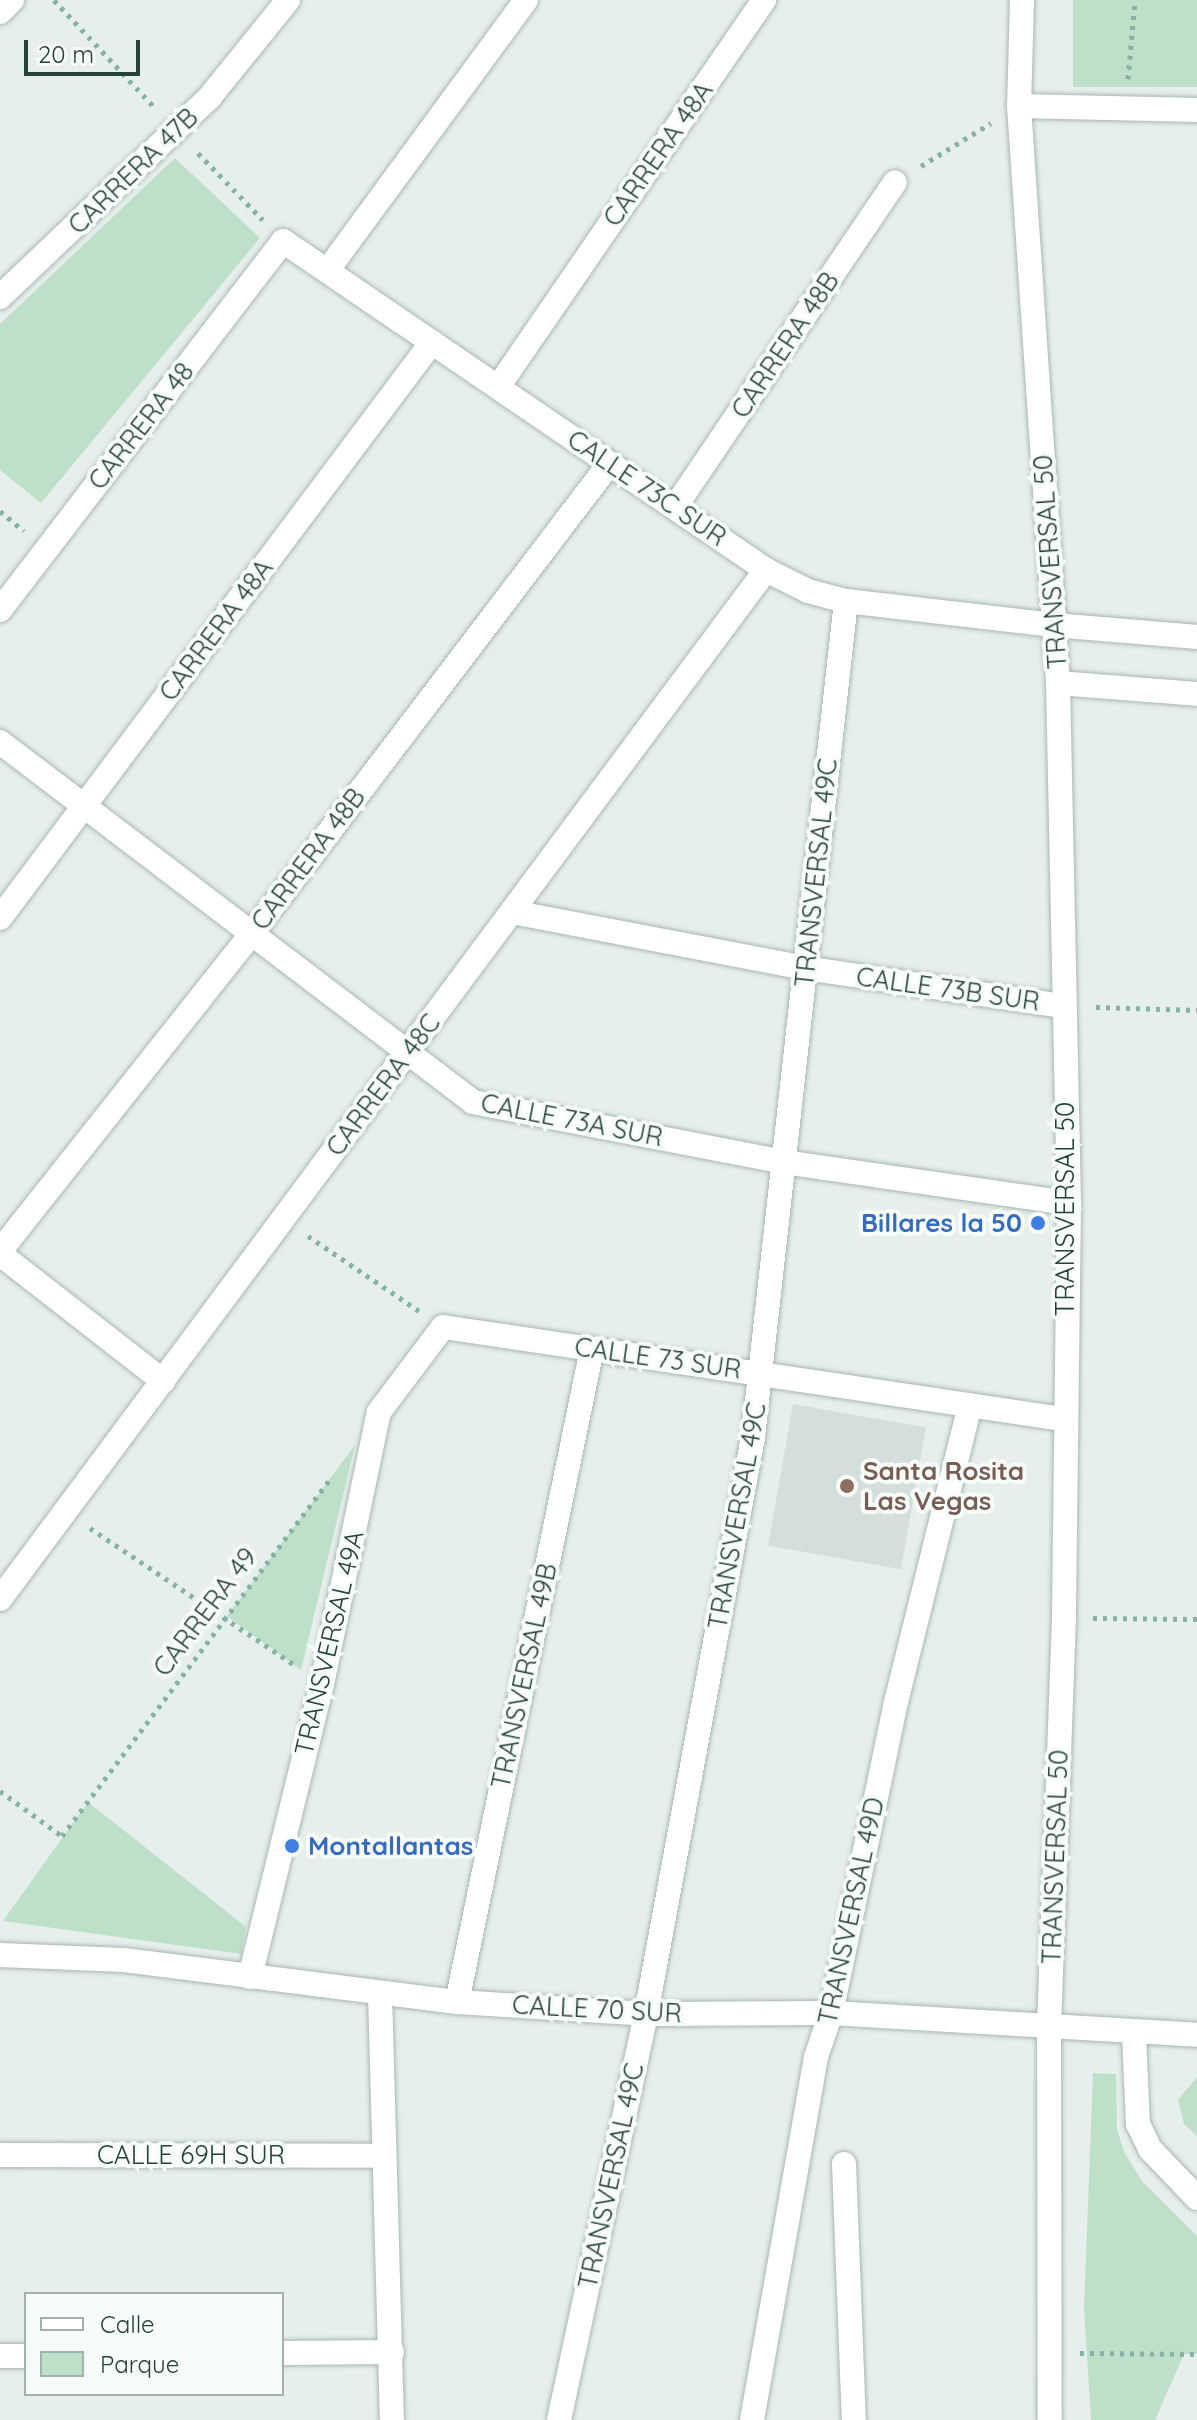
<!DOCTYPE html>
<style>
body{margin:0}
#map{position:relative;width:1197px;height:2420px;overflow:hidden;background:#e6efeb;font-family:Quicksand,sans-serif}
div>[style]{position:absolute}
.built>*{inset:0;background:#d4dfda;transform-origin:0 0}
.green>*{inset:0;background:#bfe0c8;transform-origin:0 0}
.path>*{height:5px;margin-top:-2.5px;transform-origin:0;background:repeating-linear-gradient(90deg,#86b3a5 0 4px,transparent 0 10px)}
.roads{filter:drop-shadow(0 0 2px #a8b8b2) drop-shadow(0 0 2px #a8b8b2)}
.street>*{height:24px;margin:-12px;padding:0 12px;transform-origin:12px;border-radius:12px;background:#fff}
.secondary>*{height:24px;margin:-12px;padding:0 12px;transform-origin:12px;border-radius:12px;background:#fff}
.dots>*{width:22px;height:22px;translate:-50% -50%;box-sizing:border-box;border:4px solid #f7fbf9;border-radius:50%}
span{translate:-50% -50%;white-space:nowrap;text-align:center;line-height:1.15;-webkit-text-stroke:8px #f7fbf9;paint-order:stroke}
.street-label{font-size:26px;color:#24423a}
.shop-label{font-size:26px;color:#366cbe;font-weight:700}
.right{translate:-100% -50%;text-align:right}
.left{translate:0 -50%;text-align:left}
.education-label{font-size:26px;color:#785e54;font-weight:700}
.legend{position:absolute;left:24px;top:2292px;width:260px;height:104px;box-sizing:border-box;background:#f7fbf9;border:2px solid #a3b1ad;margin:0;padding:10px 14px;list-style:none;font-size:24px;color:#24423a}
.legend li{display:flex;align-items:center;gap:16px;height:40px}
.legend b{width:40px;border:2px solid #a3b1ad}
.scale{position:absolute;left:24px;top:40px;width:116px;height:36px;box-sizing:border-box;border:4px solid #24423a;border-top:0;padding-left:10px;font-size:24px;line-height:28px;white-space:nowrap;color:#24423a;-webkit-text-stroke:6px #f7fbf9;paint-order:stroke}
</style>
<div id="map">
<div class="built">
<i style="left:793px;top:1404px;width:135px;height:144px;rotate:10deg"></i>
</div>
<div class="green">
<i style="left:1073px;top:0;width:124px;height:87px"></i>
<i style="clip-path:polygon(175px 158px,260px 238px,41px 503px,0 470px,0 324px)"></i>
<i style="clip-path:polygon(355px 1445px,301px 1670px,227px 1616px)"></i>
<i style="clip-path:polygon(88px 1802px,246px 1927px,241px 1954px,3px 1921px)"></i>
<i style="clip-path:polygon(1093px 2073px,1116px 2074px,1117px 2129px,1124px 2152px,1142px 2181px,1197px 2236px,1197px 2354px,1184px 2354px,1155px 2420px,1091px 2420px,1084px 2308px)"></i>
<i style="clip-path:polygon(1197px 2077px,1197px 2136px,1184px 2124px,1178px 2100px)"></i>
</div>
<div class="path">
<i style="left:54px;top:0;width:148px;rotate:46.9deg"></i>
<i style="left:1128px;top:79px;width:79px;rotate:-84.9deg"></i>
<i style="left:198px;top:153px;width:93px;rotate:45.9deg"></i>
<i style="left:921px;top:166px;width:82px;rotate:-31.6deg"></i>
<i style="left:0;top:511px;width:31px;rotate:40deg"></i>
<i style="left:1096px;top:1007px;width:101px;rotate:1.7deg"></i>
<i style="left:308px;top:1236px;width:134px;rotate:34deg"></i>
<i style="left:90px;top:1528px;width:247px;rotate:33.8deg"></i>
<i style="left:1093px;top:1618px;width:104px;rotate:0.6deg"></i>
<i style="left:0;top:1791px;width:77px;rotate:36deg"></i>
<i style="left:62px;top:1836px;width:450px;rotate:-53.1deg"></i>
<i style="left:1080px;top:2353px;width:117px;rotate:0.5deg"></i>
</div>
<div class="roads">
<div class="street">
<i style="left:0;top:12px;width:17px;rotate:-45deg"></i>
<i style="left:1019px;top:106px;width:178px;rotate:1.3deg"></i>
<i style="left:327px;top:271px;width:336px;rotate:-53.7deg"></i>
<i style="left:498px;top:387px;width:470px;rotate:-55.5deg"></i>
<i style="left:675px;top:507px;width:392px;rotate:-55.9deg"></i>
<i style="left:0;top:610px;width:465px;rotate:-52.5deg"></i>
<i style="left:283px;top:241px;width:584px;rotate:34.26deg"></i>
<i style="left:766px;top:570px;width:47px;rotate:26.6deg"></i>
<i style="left:808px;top:591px;width:39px;rotate:15deg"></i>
<i style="left:846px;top:601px;width:209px;rotate:6.6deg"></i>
<i style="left:0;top:742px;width:594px;rotate:37.27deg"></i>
<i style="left:473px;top:1102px;width:317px;rotate:10.9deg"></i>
<i style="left:784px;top:1162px;width:288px;rotate:8.2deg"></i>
<i style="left:512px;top:912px;width:298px;rotate:10.8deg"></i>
<i style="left:805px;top:968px;width:261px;rotate:8.4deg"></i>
<i style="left:0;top:918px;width:720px;rotate:-53.13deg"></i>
<i style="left:0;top:1251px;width:402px;rotate:-51.6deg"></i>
<i style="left:250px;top:936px;width:594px;rotate:-52.73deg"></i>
<i style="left:0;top:1254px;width:207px;rotate:37.9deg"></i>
<i style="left:0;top:1599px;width:1283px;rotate:-53.34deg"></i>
<i style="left:250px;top:1977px;width:302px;rotate:-76.2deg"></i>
<i style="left:322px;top:1684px;width:278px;rotate:-78.2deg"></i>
<i style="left:379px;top:1412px;width:106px;rotate:-53deg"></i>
<i style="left:443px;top:1327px;width:627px;rotate:8.44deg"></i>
<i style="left:380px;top:1994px;width:426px;rotate:88.4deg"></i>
<i style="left:457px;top:2002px;width:667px;rotate:-78.32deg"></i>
<i style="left:1049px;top:2029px;width:391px;rotate:89.9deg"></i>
<i style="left:1134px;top:2034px;width:90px;rotate:87.5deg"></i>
<i style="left:1138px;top:2124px;width:28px;rotate:64deg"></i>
<i style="left:1150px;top:2149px;width:68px;rotate:46.2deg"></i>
<i style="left:0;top:2155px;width:382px;rotate:0.1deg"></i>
<i style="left:844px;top:2164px;width:256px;rotate:87.8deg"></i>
<i style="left:282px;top:2353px;width:110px;rotate:-0.5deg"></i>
<i style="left:0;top:2356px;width:26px"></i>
<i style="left:559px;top:2420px;width:415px;rotate:-77.9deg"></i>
<i style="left:646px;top:2014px;width:587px;rotate:-79.49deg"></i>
<i style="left:753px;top:1437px;width:841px;rotate:-83.65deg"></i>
<i style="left:752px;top:2420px;width:369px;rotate:-80deg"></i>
<i style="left:816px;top:2057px;width:46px;rotate:-71.2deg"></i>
<i style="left:831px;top:2013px;width:318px;rotate:-78.2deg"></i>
<i style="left:896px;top:1702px;width:305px;rotate:-76deg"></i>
</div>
<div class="secondary">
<i style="left:1022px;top:0;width:106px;rotate:91.6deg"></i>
<i style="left:1019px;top:106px;width:578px;rotate:86.13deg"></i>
<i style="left:1058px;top:683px;width:520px;rotate:88.79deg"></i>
<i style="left:1069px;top:1203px;width:415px;rotate:90.7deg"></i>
<i style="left:1064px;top:1618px;width:411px;rotate:92.1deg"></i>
<i style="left:0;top:297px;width:289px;rotate:-43.6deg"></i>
<i style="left:209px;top:98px;width:126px;rotate:-51.1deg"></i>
<i style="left:1054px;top:625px;width:144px;rotate:4.8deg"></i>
<i style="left:1058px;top:683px;width:139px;rotate:4.5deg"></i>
<i style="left:0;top:1955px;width:124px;rotate:2.3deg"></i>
<i style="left:124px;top:1960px;width:336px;rotate:7.2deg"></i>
<i style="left:457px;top:2002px;width:189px;rotate:3.6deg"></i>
<i style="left:646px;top:2014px;width:185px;rotate:-0.3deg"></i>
<i style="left:831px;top:2013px;width:367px;rotate:3.4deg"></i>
</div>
</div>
<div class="dots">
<i style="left:1038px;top:1223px;background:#3f7fe0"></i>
<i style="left:847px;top:1486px;background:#8d6e63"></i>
<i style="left:292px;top:1846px;background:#3f7fe0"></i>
</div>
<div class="street-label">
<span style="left:658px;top:154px;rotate:-55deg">CARRERA 48A</span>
<span style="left:133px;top:171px;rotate:-44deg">CARRERA 47B</span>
<span style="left:785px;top:345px;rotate:-56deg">CARRERA 48B</span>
<span style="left:141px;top:426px;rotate:-52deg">CARRERA 48</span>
<span style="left:647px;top:488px;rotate:34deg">CALLE 73C SUR</span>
<span style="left:1050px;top:562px;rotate:-94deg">TRANSVERSAL 50</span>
<span style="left:216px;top:630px;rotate:-53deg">CARRERA 48A</span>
<span style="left:308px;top:859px;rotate:-53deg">CARRERA 48B</span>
<span style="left:816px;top:873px;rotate:-84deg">TRANSVERSAL 49C</span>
<span style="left:948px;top:989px;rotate:8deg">CALLE 73B SUR</span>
<span style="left:383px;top:1085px;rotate:-53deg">CARRERA 48C</span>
<span style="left:572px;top:1120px;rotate:11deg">CALLE 73A SUR</span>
<span style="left:1065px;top:1209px;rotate:-90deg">TRANSVERSAL 50</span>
<span style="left:658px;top:1358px;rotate:8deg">CALLE 73 SUR</span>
<span style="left:737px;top:1516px;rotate:-80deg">TRANSVERSAL 49C</span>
<span style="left:205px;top:1612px;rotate:-53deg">CARRERA 49</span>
<span style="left:329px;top:1643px;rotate:-77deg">TRANSVERSAL 49A</span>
<span style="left:524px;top:1676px;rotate:-78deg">TRANSVERSAL 49B</span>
<span style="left:1055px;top:1857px;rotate:-88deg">TRANSVERSAL 50</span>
<span style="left:851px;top:1911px;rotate:-78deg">TRANSVERSAL 49D</span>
<span style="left:597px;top:2009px;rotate:3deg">CALLE 70 SUR</span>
<span style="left:191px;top:2155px">CALLE 69H SUR</span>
<span style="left:611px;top:2176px;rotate:-78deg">TRANSVERSAL 49C</span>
</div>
<div class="shop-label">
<span class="right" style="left:1022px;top:1223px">Billares la 50</span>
<span class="left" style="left:308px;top:1846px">Montallantas</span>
</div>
<div class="education-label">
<span class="left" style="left:863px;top:1486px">Santa Rosita<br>Las Vegas</span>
</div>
<ul class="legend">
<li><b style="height:10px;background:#fff"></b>Calle</li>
<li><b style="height:22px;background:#bfe0c8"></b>Parque</li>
</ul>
<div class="scale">20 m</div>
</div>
